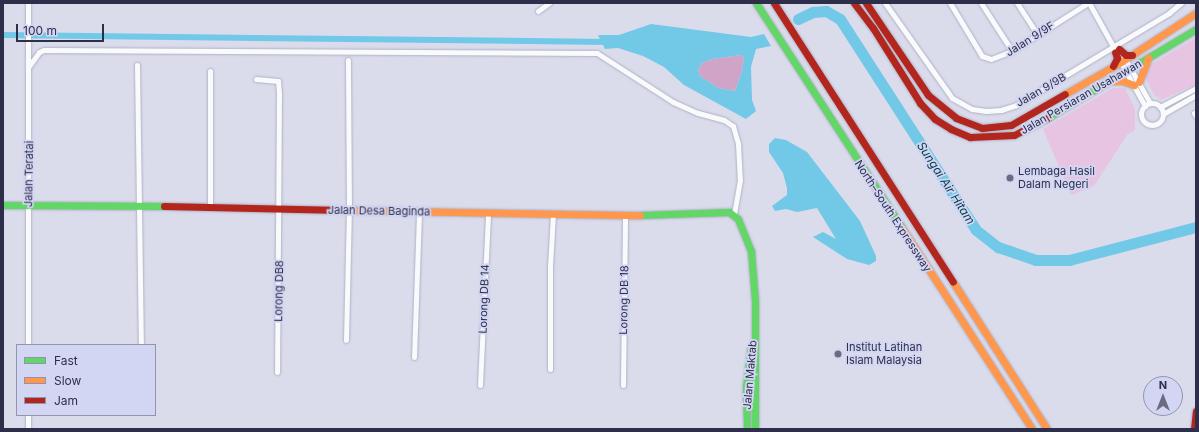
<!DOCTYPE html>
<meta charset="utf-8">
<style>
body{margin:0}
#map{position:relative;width:1199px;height:432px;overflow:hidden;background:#dadcec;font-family:Inter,sans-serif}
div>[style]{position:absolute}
.green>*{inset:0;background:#e7c4e1}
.forest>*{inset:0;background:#d0a4c7}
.water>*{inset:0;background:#71c8e7}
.canal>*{height:6px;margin:-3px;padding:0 3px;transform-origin:3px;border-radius:3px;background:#71c8e7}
.river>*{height:11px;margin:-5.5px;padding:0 5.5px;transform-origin:5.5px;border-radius:5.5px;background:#71c8e7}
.roads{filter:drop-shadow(0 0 1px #b0b1c4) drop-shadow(0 0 1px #b0b1c4)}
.street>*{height:5px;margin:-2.5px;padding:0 2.5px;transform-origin:2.5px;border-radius:2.5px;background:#f9fafc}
.street>.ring{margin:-2.5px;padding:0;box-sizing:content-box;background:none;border:5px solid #f9fafc;border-radius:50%}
.fast>*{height:7px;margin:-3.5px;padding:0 3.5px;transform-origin:3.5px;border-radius:3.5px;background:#63d668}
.slow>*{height:7px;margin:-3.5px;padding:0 3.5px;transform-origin:3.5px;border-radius:3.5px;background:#ff974d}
.jam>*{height:7px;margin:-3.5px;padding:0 3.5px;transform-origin:3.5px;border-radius:3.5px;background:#b3261e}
.dots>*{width:11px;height:11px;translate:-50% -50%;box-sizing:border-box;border:2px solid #d3d6f3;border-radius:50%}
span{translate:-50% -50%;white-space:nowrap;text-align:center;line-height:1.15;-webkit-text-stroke:3.5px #d3d6f3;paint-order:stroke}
.street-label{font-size:11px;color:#2d2e4a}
.poi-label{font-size:11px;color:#2d2e4a}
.left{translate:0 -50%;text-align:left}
.water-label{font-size:12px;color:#043d4d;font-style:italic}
.frame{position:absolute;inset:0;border:4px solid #2d2e4a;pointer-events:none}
.legend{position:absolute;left:16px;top:344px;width:140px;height:72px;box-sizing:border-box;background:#d3d6f3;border:1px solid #9193af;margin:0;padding:5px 7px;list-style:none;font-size:12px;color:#2d2e4a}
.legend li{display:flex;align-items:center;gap:8px;height:20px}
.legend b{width:20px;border:1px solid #9193af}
.north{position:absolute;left:1143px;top:376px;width:40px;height:40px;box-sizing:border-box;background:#d3d6f3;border:1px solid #9193af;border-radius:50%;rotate:0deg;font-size:11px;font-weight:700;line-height:16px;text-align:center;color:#2d2e4a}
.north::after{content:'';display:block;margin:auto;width:14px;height:18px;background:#6a6b83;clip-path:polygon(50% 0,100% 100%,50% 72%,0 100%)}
.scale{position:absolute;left:16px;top:24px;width:88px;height:18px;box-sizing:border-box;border:2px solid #2d2e4a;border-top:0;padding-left:5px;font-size:12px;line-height:14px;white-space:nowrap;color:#2d2e4a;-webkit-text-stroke:3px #d3d6f3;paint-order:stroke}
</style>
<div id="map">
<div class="green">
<i style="clip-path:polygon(1196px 38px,1196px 84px,1161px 100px,1154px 95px,1145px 77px,1150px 65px)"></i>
<i style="clip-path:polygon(1113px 88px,1125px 88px,1135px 109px,1135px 130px,1127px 135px,1094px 186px,1071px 195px,1043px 129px)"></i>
</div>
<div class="forest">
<i style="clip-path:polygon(741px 55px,744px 57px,742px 71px,735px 91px,718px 88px,700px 76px,698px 70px,702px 63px,712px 59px)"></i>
</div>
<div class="water">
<i style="clip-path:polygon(evenodd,651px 24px,751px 37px,764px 34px,771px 46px,756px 49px,751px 67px,752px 100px,756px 111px,746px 119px,684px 85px,664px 67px,643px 56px,618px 48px,605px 49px,598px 35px,619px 35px,651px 24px,741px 55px,744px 57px,742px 71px,735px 91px,718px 88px,700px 76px,698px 70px,702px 63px,712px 59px,741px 55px)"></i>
<i style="clip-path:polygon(775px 138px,786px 140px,807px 152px,860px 221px,876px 256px,876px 261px,869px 265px,847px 259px,813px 237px,823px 232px,836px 239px,817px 208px,797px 212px,786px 209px,775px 211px,772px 206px,787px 195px,787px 188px,783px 173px,769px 152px,769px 144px)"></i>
</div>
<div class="canal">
<i style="left:3px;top:35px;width:606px;rotate:0.66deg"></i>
</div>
<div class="river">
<i style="left:798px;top:19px;width:17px;rotate:-25deg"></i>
<i style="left:813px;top:12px;width:13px;rotate:-4deg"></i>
<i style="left:826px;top:11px;width:16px;rotate:30deg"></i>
<i style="left:840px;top:19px;width:251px;rotate:57.2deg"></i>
<i style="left:976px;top:230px;width:28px;rotate:38deg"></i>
<i style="left:998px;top:247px;width:40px;rotate:18.9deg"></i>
<i style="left:1036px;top:260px;width:33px"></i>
<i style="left:1069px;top:260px;width:131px;rotate:-14.6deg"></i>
</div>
<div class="roads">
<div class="street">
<i style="left:28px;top:3px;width:342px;rotate:90deg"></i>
<i style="left:885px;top:3px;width:116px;rotate:54.8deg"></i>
<i style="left:952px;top:98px;width:23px;rotate:29deg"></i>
<i style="left:972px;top:109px;width:14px;rotate:8deg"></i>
<i style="left:986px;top:111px;width:15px;rotate:-4deg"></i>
<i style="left:1001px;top:110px;width:16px;rotate:-18deg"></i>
<i style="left:1016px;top:105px;width:179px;rotate:-31deg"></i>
<i style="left:1169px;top:13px;width:16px;rotate:-40deg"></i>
<i style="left:950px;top:3px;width:62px;rotate:58.9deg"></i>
<i style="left:982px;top:56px;width:9px;rotate:18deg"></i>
<i style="left:991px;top:59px;width:22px;rotate:-21deg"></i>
<i style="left:1012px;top:51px;width:90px;rotate:-32.3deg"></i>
<i style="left:981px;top:3px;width:57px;rotate:57.1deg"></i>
<i style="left:1017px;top:3px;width:37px;rotate:57deg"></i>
<i style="left:1089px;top:3px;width:51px;rotate:60.9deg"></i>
<i style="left:538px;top:11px;width:14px;rotate:-36deg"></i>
<i style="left:1124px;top:57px;width:53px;rotate:60.5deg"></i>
<i style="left:1119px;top:59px;width:54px;rotate:61deg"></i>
<i style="left:137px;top:65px;width:280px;rotate:89.2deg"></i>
<i style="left:29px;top:66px;width:17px;rotate:-54deg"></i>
<i style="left:39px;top:52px;width:5px;rotate:-22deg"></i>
<i style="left:44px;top:50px;width:553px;rotate:0.31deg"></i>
<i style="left:597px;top:53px;width:90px;rotate:32.8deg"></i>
<i style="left:673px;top:102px;width:27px;rotate:24deg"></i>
<i style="left:698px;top:113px;width:27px;rotate:15deg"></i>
<i style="left:724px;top:120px;width:11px;rotate:34deg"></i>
<i style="left:733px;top:126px;width:19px;rotate:74deg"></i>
<i style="left:738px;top:144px;width:36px;rotate:87deg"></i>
<i style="left:740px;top:180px;width:35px;rotate:100deg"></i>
<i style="left:210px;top:71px;width:136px;rotate:90deg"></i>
<i style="left:256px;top:79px;width:22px;rotate:5deg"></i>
<i style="left:278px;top:81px;width:12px;rotate:85deg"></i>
<i style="left:279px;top:93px;width:279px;rotate:90.4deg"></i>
<i class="ring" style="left:1141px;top:103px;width:17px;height:17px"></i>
<i style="left:1160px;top:107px;width:41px;rotate:-27.8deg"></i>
<i style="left:1194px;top:113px;width:4px;rotate:56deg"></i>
<i style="left:1163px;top:114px;width:38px;rotate:-30deg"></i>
<i style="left:346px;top:340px;width:129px;rotate:-88.7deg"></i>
<i style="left:349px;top:211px;width:151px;rotate:-90.4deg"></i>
<i style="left:414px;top:357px;width:145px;rotate:-88deg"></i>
<i style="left:550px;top:369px;width:103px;rotate:-90deg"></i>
<i style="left:550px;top:266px;width:52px;rotate:-86.7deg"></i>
<i style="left:480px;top:385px;width:172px;rotate:-87.3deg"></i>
<i style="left:623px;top:385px;width:169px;rotate:-89.3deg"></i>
<i style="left:28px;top:429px;width:14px;rotate:-90deg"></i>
</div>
<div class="fast">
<i style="left:756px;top:3px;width:268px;rotate:57deg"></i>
<i style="left:1049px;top:117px;width:171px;rotate:-30.9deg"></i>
<i style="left:3px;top:205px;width:161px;rotate:0.4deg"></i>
<i style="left:640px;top:215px;width:89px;rotate:-1.9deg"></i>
<i style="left:729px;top:212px;width:11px;rotate:38deg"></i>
<i style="left:738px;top:219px;width:35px;rotate:68deg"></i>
<i style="left:751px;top:251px;width:50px;rotate:85.4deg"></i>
<i style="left:755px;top:301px;width:128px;rotate:90deg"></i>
<i style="left:747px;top:429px;width:42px;rotate:-91.4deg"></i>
<i style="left:746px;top:387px;width:38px;rotate:-83deg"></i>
</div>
<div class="slow">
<i style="left:1111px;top:81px;width:12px"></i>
<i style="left:1123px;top:81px;width:12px;rotate:20deg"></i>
<i style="left:1139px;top:82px;width:26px;rotate:-69deg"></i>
<i style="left:1065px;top:94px;width:64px;rotate:-29.7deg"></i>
<i style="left:1121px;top:62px;width:90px;rotate:-33.2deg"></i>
<i style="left:342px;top:210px;width:298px;rotate:1deg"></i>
<i style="left:902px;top:228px;width:239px;rotate:57.1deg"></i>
<i style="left:953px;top:282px;width:174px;rotate:57.4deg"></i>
</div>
<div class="jam">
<i style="left:774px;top:3px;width:331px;rotate:57.3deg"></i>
<i style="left:854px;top:3px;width:31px;rotate:53deg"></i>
<i style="left:873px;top:28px;width:89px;rotate:57.9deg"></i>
<i style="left:920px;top:103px;width:22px;rotate:47deg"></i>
<i style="left:935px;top:119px;width:19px;rotate:32deg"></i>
<i style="left:951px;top:129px;width:21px;rotate:23deg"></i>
<i style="left:970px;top:137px;width:44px;rotate:-2.6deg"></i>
<i style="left:1014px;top:135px;width:39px;rotate:-27deg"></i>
<i style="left:866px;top:3px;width:111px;rotate:56deg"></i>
<i style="left:928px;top:95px;width:36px;rotate:39deg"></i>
<i style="left:956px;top:118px;width:28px;rotate:21deg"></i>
<i style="left:982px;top:128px;width:29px;rotate:-6deg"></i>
<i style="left:1011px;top:125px;width:62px;rotate:-29.9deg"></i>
<i style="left:1119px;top:49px;width:9px;rotate:41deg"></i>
<i style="left:1126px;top:55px;width:6px"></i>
<i style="left:1113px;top:66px;width:9px;rotate:-63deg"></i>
<i style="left:1117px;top:58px;width:6px;rotate:-108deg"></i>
<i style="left:164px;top:206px;width:178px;rotate:1.3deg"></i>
<i style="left:1194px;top:429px;width:18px;rotate:-84deg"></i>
</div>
</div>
<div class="dots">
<i style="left:1010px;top:178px;background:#6a6b83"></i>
<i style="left:838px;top:354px;background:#6a6b83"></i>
</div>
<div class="street-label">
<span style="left:1030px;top:39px;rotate:-32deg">Jalan 9/9F</span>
<span style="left:1041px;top:90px;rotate:-30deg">Jalan 9/9B</span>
<span style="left:1081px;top:97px;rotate:-30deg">Jalan Persiaran Usahawan</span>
<span style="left:29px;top:174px;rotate:-89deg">Jalan Teratai</span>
<span style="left:379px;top:211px;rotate:1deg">Jalan Desa Baginda</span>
<span style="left:893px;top:216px;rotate:57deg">North–South Expressway</span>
<span style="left:279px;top:291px;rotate:-89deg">Lorong DB8</span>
<span style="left:484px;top:299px;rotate:-88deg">Lorong DB 14</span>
<span style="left:624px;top:300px;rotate:-89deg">Lorong DB 18</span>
<span style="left:750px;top:375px;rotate:-85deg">Jalan Maktab</span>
</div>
<div class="poi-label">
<span class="left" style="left:1018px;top:178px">Lembaga Hasil<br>Dalam Negeri</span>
<span class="left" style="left:846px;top:354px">Institut Latihan<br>Islam Malaysia</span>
</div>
<div class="water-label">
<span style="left:946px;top:183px;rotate:57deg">Sungai Air Hitam</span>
</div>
<div class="frame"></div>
<ul class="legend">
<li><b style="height:5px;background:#63d668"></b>Fast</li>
<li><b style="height:5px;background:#ff974d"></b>Slow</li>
<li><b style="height:5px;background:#b3261e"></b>Jam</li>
</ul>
<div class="north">N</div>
<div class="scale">100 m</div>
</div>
